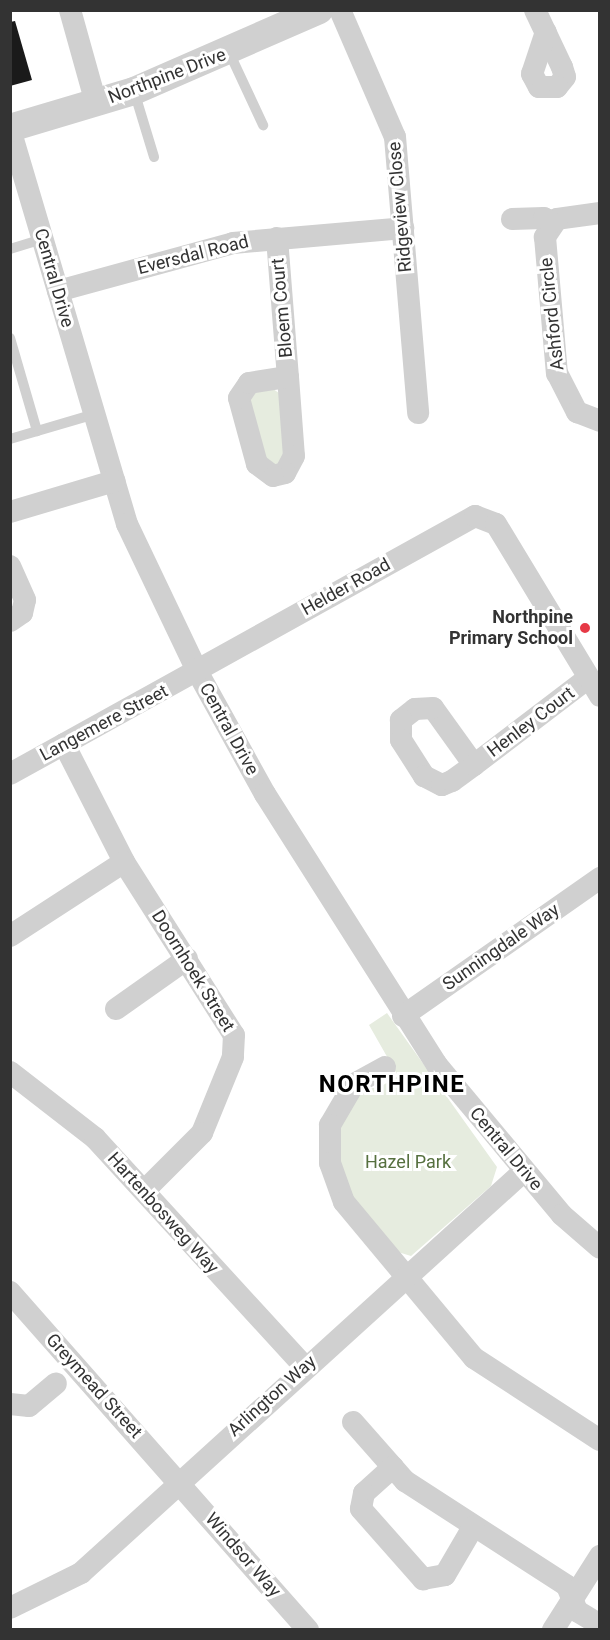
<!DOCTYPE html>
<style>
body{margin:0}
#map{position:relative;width:610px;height:1640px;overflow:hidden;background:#fff;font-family:Roboto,sans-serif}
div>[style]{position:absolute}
.green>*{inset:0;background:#e6ecdf}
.building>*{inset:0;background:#1a1a1a}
.service>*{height:10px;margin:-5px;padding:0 5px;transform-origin:5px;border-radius:5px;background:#d0d0d0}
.minor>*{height:22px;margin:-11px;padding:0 11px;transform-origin:11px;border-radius:11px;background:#d0d0d0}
.tertiary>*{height:28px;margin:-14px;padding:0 14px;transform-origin:14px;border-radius:14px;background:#d0d0d0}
.dots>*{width:16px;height:16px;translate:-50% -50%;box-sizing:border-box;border:3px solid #fff;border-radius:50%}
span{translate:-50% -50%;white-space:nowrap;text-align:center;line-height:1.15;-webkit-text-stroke:6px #fff;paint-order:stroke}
.street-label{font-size:18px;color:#333}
.poi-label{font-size:18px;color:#333;font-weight:700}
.right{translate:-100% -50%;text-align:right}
.park-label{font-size:18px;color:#56703f}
.district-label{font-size:24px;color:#000;font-weight:700;letter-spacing:1.5px}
.frame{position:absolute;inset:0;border:12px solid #333;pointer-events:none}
</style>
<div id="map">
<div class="green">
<i style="clip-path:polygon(273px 389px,279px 393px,286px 461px,267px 467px,248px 402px,255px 391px)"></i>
<i style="clip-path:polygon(387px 1013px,497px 1167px,491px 1186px,411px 1256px,398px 1252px,343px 1186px,337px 1130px,360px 1090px,380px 1087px,398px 1076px,369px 1025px)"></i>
</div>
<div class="building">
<i style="clip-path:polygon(15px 21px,32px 80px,10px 86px,10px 22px)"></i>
</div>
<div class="service">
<i style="left:229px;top:52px;width:81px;rotate:65deg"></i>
<i style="left:134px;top:91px;width:69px;rotate:73.1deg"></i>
<i style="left:10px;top:249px;width:34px;rotate:-17deg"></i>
<i style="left:10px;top:338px;width:97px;rotate:73.8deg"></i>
<i style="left:10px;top:439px;width:89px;rotate:-16.4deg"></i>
</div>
<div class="minor">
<i style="left:70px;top:10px;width:97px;rotate:74.4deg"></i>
<i style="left:340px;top:10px;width:138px;rotate:66.6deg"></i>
<i style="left:395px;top:137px;width:277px;rotate:85.2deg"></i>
<i style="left:535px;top:10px;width:63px;rotate:64.7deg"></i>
<i style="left:562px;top:67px;width:10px;rotate:73deg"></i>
<i style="left:565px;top:77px;width:13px;rotate:129deg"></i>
<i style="left:557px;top:87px;width:18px;rotate:180deg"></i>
<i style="left:539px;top:87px;width:15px;rotate:-118deg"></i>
<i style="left:532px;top:74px;width:44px;rotate:-71.6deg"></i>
<i style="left:10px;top:129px;width:412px;rotate:73.5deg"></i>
<i style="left:127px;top:524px;width:163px;rotate:64.5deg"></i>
<i style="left:197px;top:671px;width:141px;rotate:61.1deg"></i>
<i style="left:265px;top:794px;width:321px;rotate:57.6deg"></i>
<i style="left:437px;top:1065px;width:195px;rotate:50.2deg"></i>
<i style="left:562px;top:1215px;width:50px;rotate:41deg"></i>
<i style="left:600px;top:213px;width:43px;rotate:172.1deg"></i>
<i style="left:557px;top:219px;width:22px;rotate:124deg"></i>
<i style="left:545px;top:237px;width:137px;rotate:85deg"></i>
<i style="left:557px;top:373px;width:44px;rotate:62.9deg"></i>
<i style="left:577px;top:412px;width:25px;rotate:21deg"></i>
<i style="left:512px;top:219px;width:32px;rotate:-2deg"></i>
<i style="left:544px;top:218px;width:9px;rotate:32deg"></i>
<i style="left:277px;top:238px;width:139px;rotate:85.5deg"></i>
<i style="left:288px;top:377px;width:79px;rotate:85.7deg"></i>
<i style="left:294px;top:456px;width:19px;rotate:118deg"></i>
<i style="left:285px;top:473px;width:12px;rotate:166deg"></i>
<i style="left:273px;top:476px;width:20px;rotate:-143deg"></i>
<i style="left:257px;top:464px;width:68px;rotate:-105.3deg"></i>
<i style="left:239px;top:398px;width:18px;rotate:-56deg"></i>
<i style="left:249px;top:383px;width:39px;rotate:-9deg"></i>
<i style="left:58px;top:291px;width:181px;rotate:-15.3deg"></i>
<i style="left:233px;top:243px;width:171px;rotate:-5deg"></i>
<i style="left:10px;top:512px;width:109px;rotate:-16.6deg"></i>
<i style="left:10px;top:566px;width:37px;rotate:66deg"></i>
<i style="left:25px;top:600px;width:13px;rotate:103deg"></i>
<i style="left:22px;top:613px;width:14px;rotate:146deg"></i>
<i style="left:64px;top:744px;width:132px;rotate:63deg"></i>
<i style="left:124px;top:862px;width:205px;rotate:57.6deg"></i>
<i style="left:234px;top:1035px;width:22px;rotate:93deg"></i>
<i style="left:233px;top:1057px;width:82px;rotate:112.2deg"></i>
<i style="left:202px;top:1133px;width:81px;rotate:135deg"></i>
<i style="left:474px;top:765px;width:70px;rotate:-125.7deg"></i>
<i style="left:433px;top:708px;width:18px;rotate:177deg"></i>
<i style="left:415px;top:709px;width:18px;rotate:142deg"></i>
<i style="left:401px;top:720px;width:20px;rotate:90deg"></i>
<i style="left:401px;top:740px;width:43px;rotate:57.4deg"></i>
<i style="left:424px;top:776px;width:20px;rotate:27deg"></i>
<i style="left:442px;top:785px;width:11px;rotate:-22deg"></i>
<i style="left:452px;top:781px;width:27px;rotate:-36deg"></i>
<i style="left:474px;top:765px;width:142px;rotate:-37.3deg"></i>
<i style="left:10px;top:774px;width:532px;rotate:-29.02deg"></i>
<i style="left:475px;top:516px;width:22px;rotate:21deg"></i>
<i style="left:496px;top:524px;width:201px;rotate:58.8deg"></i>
<i style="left:10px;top:936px;width:136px;rotate:-33deg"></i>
<i style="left:116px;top:1009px;width:87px;rotate:-35.2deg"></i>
<i style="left:403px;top:1016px;width:241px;rotate:-35deg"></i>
<i style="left:385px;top:1067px;width:35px;rotate:151deg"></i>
<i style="left:354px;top:1084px;width:48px;rotate:120.3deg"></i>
<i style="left:330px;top:1125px;width:38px;rotate:90deg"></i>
<i style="left:330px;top:1163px;width:41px;rotate:70.3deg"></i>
<i style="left:344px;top:1202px;width:203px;rotate:50.2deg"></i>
<i style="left:474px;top:1358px;width:150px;rotate:33.1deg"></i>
<i style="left:10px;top:1072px;width:108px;rotate:37.8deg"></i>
<i style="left:95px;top:1138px;width:311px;rotate:47.5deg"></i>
<i style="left:10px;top:1292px;width:451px;rotate:48.6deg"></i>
<i style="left:10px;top:1404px;width:19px;rotate:6deg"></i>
<i style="left:29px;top:1406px;width:35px;rotate:-40deg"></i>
<i style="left:353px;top:1422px;width:79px;rotate:48.6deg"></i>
<i style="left:405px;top:1481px;width:193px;rotate:32.9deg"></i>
<i style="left:567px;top:1586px;width:27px;rotate:68deg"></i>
<i style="left:577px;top:1611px;width:27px;rotate:31deg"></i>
<i style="left:393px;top:1467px;width:39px;rotate:138deg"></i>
<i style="left:364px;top:1493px;width:16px;rotate:101deg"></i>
<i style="left:361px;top:1509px;width:94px;rotate:48.5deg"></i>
<i style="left:423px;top:1579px;width:22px;rotate:-10deg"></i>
<i style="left:445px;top:1575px;width:56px;rotate:-59.7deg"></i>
<i style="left:10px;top:1608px;width:79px;rotate:-26.2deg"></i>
<i style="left:81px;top:1573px;width:598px;rotate:-42.22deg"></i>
<i style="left:553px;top:1630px;width:88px;rotate:-57.6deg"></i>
</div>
<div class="tertiary">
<i style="left:10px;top:128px;width:129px;rotate:-16.6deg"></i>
<i style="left:134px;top:91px;width:202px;rotate:-23.6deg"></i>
</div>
<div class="dots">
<i style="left:585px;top:628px;background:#e63946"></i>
</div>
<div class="street-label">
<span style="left:167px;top:76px;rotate:-21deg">Northpine Drive</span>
<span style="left:400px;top:207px;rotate:-95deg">Ridgeview Close</span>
<span style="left:193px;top:255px;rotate:-14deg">Eversdal Road</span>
<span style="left:54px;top:278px;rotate:74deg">Central Drive</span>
<span style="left:282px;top:308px;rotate:-95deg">Bloem Court</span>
<span style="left:552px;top:314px;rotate:-96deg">Ashford Circle</span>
<span style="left:346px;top:587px;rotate:-29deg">Helder Road</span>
<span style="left:531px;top:722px;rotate:-37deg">Henley Court</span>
<span style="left:104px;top:723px;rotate:-28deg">Langemere Street</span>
<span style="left:229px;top:729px;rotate:61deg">Central Drive</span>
<span style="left:501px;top:947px;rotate:-35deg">Sunningdale Way</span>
<span style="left:193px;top:971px;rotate:58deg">Doornhoek Street</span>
<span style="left:506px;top:1149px;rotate:50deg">Central Drive</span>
<span style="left:163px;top:1213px;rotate:48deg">Hartenbosweg Way</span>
<span style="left:94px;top:1386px;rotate:48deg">Greymead Street</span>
<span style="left:272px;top:1396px;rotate:-42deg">Arlington Way</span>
<span style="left:243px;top:1555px;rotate:49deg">Windsor Way</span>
</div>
<div class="poi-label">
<span class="right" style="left:573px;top:628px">Northpine<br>Primary School</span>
</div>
<div class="park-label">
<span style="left:408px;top:1162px">Hazel Park</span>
</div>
<div class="district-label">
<span style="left:392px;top:1085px">NORTHPINE</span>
</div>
<div class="frame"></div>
</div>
